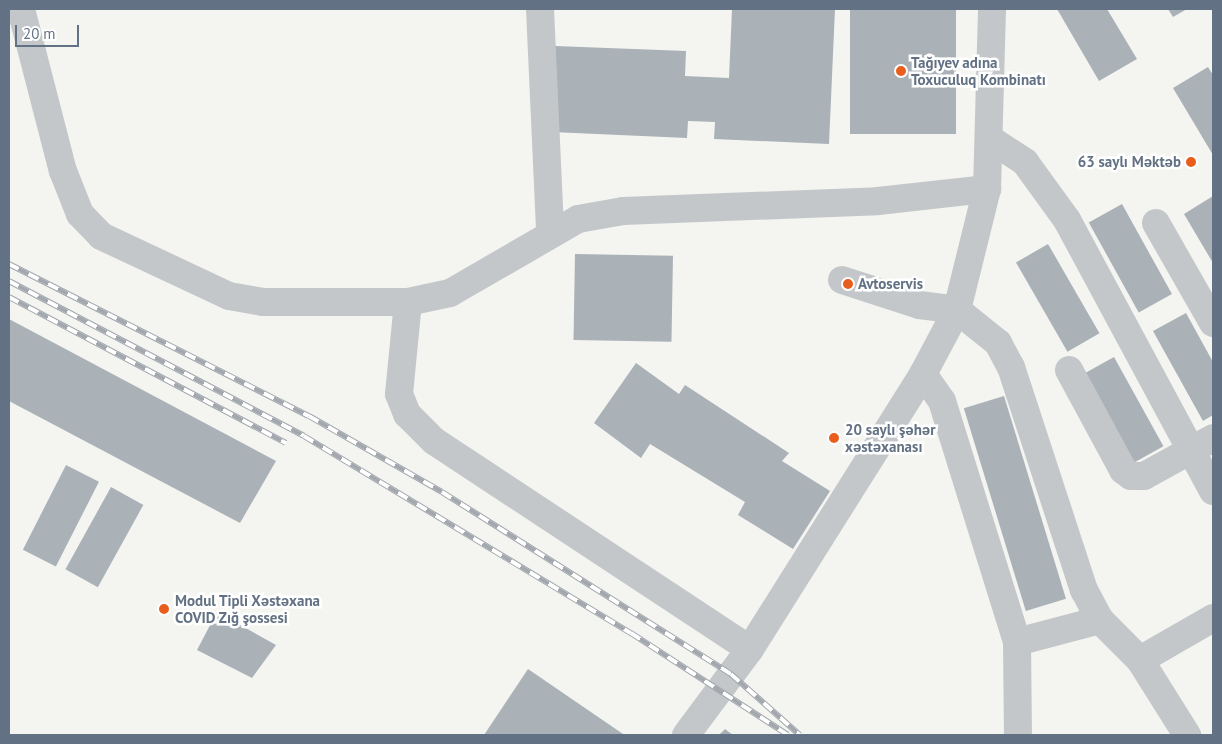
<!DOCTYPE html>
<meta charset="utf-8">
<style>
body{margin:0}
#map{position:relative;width:1222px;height:744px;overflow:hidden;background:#f4f5f0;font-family:"PT Sans",sans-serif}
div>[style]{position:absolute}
.building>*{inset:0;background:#aab1b7;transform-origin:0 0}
.minor>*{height:28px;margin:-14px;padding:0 14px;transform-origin:14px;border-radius:14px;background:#c4c7ca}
.rail>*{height:5.5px;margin-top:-2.75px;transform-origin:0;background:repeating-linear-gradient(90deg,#fff 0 11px,#a3a8af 0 22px);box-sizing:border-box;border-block:1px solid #a3a8af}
.dots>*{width:14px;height:14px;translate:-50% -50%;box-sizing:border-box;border:2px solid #fff;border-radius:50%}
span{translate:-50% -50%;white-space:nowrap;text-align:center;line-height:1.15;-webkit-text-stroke:5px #fff;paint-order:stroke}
.poi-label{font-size:15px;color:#627183;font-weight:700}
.left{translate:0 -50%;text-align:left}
.right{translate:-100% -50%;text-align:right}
.frame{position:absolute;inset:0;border:10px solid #627183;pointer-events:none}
.scale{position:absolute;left:15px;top:25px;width:64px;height:22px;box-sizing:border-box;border:2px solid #627183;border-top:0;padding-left:6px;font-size:15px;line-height:18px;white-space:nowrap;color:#627183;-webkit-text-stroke:4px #fff;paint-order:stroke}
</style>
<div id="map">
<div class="building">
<i style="clip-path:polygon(732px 9px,835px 9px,829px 144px,714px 139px,715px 122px,688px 121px,687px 138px,552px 132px,555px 46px,686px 51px,685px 76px,729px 78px)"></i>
<i style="left:850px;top:9px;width:106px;height:125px"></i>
<i style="clip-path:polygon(1057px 9px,1107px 9px,1137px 59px,1099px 81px)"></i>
<i style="clip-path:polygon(1168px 9px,1187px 9px,1173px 17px)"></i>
<i style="clip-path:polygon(1208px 67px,1213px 75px,1213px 155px,1173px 88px)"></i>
<i style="clip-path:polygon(1213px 196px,1213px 263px,1184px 214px)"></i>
<i style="left:1122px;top:204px;width:103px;height:38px;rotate:61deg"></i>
<i style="left:1048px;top:244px;width:103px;height:37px;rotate:60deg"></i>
<i style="left:575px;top:254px;width:98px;height:86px;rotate:1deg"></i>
<i style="clip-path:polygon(1186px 313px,1213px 362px,1213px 415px,1203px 421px,1153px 331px)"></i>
<i style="clip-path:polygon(9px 319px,276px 461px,240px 523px,9px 401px)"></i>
<i style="left:1114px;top:357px;width:102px;height:38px;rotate:61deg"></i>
<i style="clip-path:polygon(636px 363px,679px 394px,685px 385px,789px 453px,782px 461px,830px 491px,793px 549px,738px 515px,745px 502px,650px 444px,641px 458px,594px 423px)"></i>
<i style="left:1004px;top:396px;width:212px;height:42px;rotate:73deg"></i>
<i style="left:66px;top:465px;width:37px;height:95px;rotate:27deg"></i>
<i style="left:111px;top:487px;width:37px;height:94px;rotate:29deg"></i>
<i style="clip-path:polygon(217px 612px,276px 645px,252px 678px,197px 650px)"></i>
<i style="clip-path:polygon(528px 669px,623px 734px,622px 735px,484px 735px)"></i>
<i style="clip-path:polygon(725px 729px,733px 735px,719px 735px)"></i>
</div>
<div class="minor">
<i style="left:21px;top:9px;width:167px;rotate:75.5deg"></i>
<i style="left:63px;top:171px;width:46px;rotate:68.4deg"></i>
<i style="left:80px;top:214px;width:30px;rotate:46deg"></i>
<i style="left:101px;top:236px;width:141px;rotate:25.1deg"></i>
<i style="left:229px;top:296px;width:34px;rotate:10deg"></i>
<i style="left:262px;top:302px;width:146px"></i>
<i style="left:408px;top:302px;width:43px;rotate:-12.1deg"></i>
<i style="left:450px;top:293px;width:148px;rotate:-30deg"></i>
<i style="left:578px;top:219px;width:46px;rotate:-10.1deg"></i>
<i style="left:623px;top:211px;width:255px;rotate:-2.2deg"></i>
<i style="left:878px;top:201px;width:110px;rotate:-6.3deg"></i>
<i style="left:540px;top:9px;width:223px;rotate:87.4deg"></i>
<i style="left:990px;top:139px;width:42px;rotate:33.3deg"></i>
<i style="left:1025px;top:162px;width:72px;rotate:54.1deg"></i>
<i style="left:1067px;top:220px;width:308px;rotate:61.7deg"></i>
<i style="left:1156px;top:223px;width:115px;rotate:60.3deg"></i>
<i style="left:842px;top:280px;width:81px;rotate:18deg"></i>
<i style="left:919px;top:305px;width:38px;rotate:7deg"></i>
<i style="left:957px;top:310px;width:53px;rotate:38.8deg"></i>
<i style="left:998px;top:343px;width:27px;rotate:62deg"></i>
<i style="left:1011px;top:367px;width:235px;rotate:71.9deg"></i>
<i style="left:1084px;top:590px;width:34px;rotate:62deg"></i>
<i style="left:1100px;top:620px;width:57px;rotate:45deg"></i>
<i style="left:1140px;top:660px;width:89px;rotate:57.9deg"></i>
<i style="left:408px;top:302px;width:92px;rotate:95.6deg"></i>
<i style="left:399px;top:394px;width:22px;rotate:68deg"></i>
<i style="left:407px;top:414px;width:38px;rotate:45deg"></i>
<i style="left:434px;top:441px;width:378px;rotate:33.4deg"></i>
<i style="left:1069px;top:370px;width:114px;rotate:61.6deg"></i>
<i style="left:1123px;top:470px;width:10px;rotate:37deg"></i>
<i style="left:1131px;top:476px;width:13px"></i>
<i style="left:1144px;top:476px;width:79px;rotate:-28.8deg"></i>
<i style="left:923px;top:374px;width:33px;rotate:55deg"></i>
<i style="left:942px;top:401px;width:252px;rotate:72.7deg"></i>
<i style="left:1017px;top:642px;width:86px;rotate:-14.8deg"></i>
<i style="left:1017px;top:642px;width:93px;rotate:89.4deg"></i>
<i style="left:1140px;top:660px;width:84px;rotate:-29.9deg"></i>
<i style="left:686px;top:735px;width:107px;rotate:-53.3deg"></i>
<i style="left:750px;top:649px;width:325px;rotate:-57.8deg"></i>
<i style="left:923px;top:374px;width:72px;rotate:-62deg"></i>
<i style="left:957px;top:310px;width:125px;rotate:-76.1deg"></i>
<i style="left:987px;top:189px;width:180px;rotate:-88.4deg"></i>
</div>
<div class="rail">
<i style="left:9px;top:264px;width:336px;rotate:26.9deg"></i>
<i style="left:309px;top:416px;width:153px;rotate:29.7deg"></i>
<i style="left:442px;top:492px;width:342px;rotate:32.2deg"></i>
<i style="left:731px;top:674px;width:92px;rotate:41.5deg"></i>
<i style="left:9px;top:281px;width:333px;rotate:27.7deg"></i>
<i style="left:304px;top:436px;width:382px;rotate:31.1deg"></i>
<i style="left:631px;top:633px;width:187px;rotate:33deg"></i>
<i style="left:9px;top:297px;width:313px;rotate:27.8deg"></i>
</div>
<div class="dots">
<i style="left:901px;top:71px;background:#e95e1c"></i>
<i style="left:1191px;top:162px;background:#e95e1c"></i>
<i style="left:848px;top:284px;background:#e95e1c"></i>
<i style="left:834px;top:438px;background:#e95e1c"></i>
<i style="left:164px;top:609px;background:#e95e1c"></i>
</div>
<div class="poi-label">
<span class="left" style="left:911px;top:71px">Tağıyev adına<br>Toxuculuq Kombinatı</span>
<span class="right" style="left:1181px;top:162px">63 saylı Məktəb</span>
<span class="left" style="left:858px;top:284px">Avtoservis</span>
<span class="left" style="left:845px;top:438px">20 saylı şəhər<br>xəstəxanası</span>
<span class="left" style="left:175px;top:609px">Modul Tipli Xəstəxana<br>COVID Zığ şossesi</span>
</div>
<div class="frame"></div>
<div class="scale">20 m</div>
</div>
